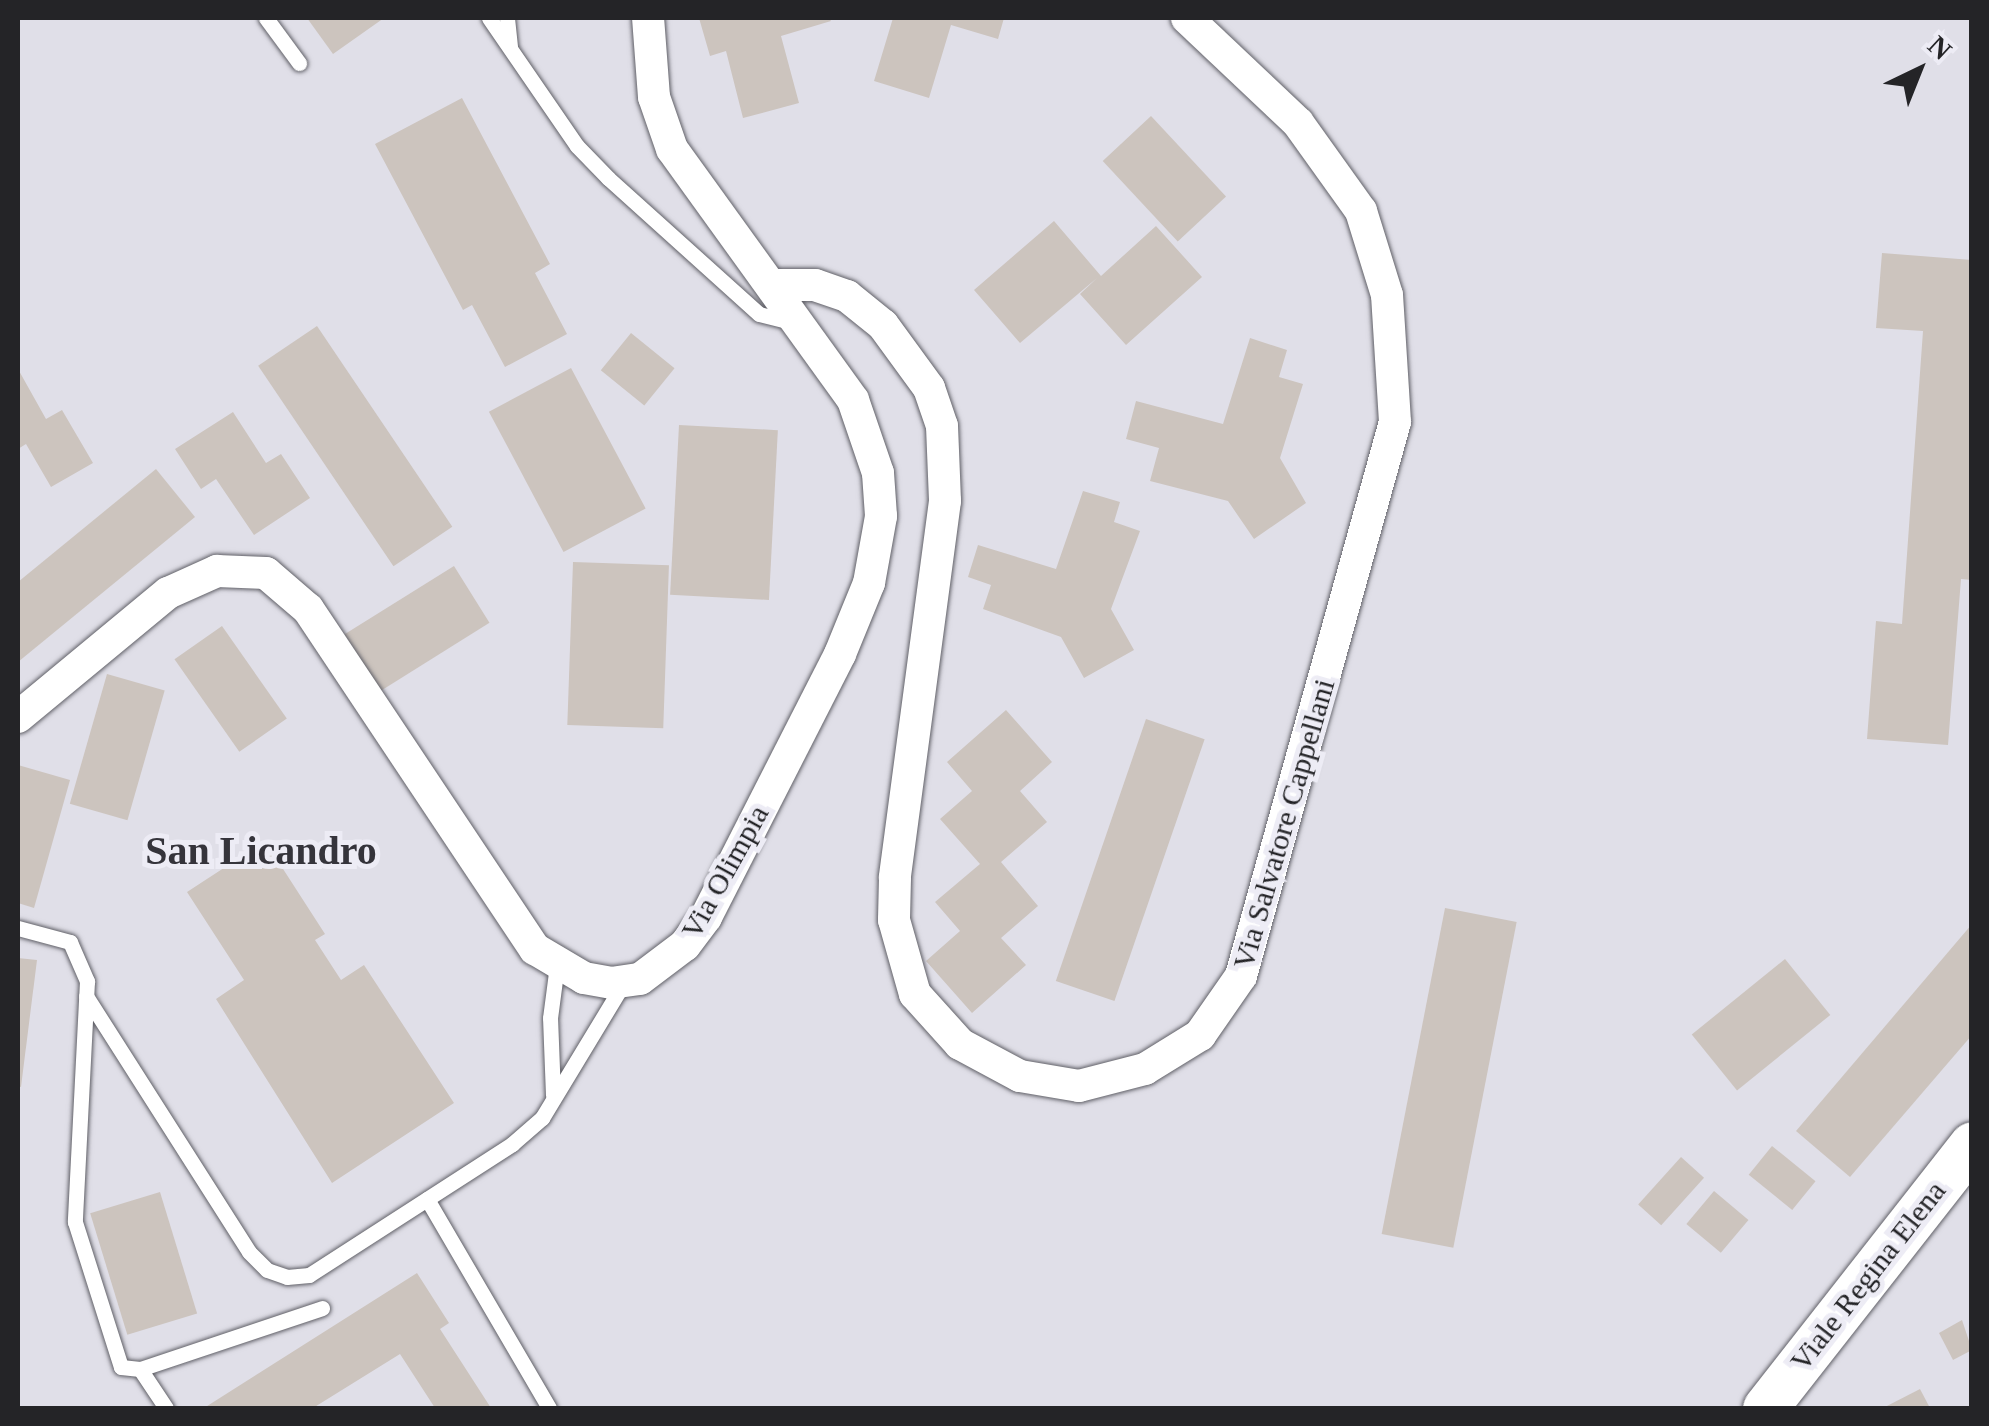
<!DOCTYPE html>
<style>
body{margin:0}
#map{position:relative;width:1989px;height:1426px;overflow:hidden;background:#e0dfe8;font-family:"Times New Roman",serif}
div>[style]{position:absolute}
.building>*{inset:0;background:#ccc4be;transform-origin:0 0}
.roads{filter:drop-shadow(0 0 2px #606067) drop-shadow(0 0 2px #606067)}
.lane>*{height:15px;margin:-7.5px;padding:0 7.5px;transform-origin:7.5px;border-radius:7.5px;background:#fff}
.street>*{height:32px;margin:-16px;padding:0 16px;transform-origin:16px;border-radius:16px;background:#fff}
.secondary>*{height:45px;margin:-22.5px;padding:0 22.5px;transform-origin:22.5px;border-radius:22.5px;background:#fff}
span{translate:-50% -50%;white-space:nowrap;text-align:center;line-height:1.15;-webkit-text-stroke:10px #edecf5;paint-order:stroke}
.street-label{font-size:30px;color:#242427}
.district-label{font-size:40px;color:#35343b;font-weight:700}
.frame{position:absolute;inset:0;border:20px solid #242427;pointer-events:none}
.north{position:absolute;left:1869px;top:20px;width:100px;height:100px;-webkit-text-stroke:8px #edecf5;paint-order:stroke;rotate:43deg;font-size:28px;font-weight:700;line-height:40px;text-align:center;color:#242427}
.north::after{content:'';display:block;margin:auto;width:35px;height:45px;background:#242427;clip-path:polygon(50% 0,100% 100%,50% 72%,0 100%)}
</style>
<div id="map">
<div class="building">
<i style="clip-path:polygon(307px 18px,384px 18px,333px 54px)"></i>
<i style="clip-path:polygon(699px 18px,829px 18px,831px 21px,781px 36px,799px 103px,743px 118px,726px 51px,710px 56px)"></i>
<i style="clip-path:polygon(893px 18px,1004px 18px,998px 39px,951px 25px,929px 98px,874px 81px)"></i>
<i style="clip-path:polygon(462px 98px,550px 264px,535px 273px,567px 334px,505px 367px,472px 305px,463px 310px,375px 144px)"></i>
<i style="left:1151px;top:116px;width:110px;height:66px;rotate:47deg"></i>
<i style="clip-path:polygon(1054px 221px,1101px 276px,1156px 226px,1202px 277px,1126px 345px,1080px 294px,1097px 278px,1020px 343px,974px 290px)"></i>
<i style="clip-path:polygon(1882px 253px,1972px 260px,1972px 580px,1961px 579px,1948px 745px,1867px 739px,1876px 621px,1902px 624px,1923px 331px,1876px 328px)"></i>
<i style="left:317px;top:326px;width:242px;height:71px;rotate:56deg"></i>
<i style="left:631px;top:333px;width:56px;height:48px;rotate:39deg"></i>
<i style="clip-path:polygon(1250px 338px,1287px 350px,1279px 377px,1303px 384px,1280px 458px,1306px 503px,1254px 539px,1228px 501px,1150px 481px,1159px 448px,1126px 439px,1136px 401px,1223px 424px)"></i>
<i style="left:571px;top:368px;width:159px;height:93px;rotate:62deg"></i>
<i style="clip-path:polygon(18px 369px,46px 419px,62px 410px,93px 463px,51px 487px,26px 444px,18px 449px)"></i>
<i style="clip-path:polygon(233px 412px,266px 463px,281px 454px,310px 498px,254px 535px,216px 479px,201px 489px,175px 449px)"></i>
<i style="left:679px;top:425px;width:99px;height:170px;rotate:3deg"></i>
<i style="clip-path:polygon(156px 469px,195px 517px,18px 662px,18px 582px)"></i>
<i style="clip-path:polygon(1083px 491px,1120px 502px,1114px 522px,1140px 531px,1111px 609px,1134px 650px,1084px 678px,1061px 637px,983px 609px,991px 585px,968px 577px,978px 545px,1056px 569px)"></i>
<i style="left:573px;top:562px;width:96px;height:163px;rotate:2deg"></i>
<i style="left:454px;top:566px;width:67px;height:129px;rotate:58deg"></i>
<i style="left:222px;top:626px;width:113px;height:58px;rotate:55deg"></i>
<i style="left:107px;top:674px;width:60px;height:135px;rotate:16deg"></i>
<i style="clip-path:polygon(1006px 710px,1052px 762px,1020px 791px,1047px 822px,1001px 862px,1038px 906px,1001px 938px,1026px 965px,972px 1013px,926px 961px,960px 931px,935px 902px,980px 864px,940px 819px,972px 791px,947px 762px)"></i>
<i style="left:1146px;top:719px;width:62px;height:277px;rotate:19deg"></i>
<i style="clip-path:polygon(18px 765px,70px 780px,34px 908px,18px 903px)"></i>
<i style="clip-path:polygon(265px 841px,325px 934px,315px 940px,341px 980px,364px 965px,454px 1103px,332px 1183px,216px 999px,244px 980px,187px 892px)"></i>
<i style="left:1445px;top:908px;width:73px;height:332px;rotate:11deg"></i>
<i style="clip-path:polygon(1972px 924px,1972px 1035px,1850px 1177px,1796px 1131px)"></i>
<i style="clip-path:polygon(18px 958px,37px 960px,21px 1087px,18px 1086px)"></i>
<i style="left:1785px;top:959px;width:72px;height:120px;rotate:51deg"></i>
<i style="left:1772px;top:1146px;width:56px;height:37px;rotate:39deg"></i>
<i style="left:1681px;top:1157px;width:31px;height:64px;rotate:42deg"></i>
<i style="left:1714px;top:1191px;width:45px;height:43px;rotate:40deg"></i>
<i style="left:160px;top:1192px;width:127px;height:73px;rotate:73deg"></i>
<i style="clip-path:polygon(417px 1273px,449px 1323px,440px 1329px,491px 1408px,435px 1408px,400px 1354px,313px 1408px,204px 1408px)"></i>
<i style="clip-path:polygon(1962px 1320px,1972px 1350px,1953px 1360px,1939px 1333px)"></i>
<i style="clip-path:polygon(1920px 1389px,1930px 1408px,1883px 1408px)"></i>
</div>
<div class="roads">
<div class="lane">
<i style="left:266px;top:18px;width:56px;rotate:53.7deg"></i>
<i style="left:489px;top:18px;width:155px;rotate:55.5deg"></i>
<i style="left:577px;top:146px;width:45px;rotate:45.9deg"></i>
<i style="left:608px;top:178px;width:203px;rotate:42deg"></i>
<i style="left:759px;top:314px;width:32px;rotate:14deg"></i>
<i style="left:507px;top:18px;width:29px;rotate:84deg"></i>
<i style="left:18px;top:928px;width:54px;rotate:15.1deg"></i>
<i style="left:70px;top:942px;width:43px;rotate:66.4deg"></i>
<i style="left:87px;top:981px;width:241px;rotate:92.9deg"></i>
<i style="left:75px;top:1222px;width:152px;rotate:72.4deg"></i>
<i style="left:121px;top:1367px;width:19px;rotate:6deg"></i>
<i style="left:140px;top:1369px;width:192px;rotate:-18.5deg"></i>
<i style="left:86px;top:996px;width:303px;rotate:57.5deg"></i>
<i style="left:249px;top:1252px;width:25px;rotate:45deg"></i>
<i style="left:267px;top:1270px;width:21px;rotate:19deg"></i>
<i style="left:287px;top:1277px;width:22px;rotate:-5deg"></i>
<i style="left:309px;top:1275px;width:242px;rotate:-32.8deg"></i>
<i style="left:512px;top:1144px;width:40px;rotate:-41deg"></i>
<i style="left:542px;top:1118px;width:157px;rotate:-58.8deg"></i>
<i style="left:553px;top:1095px;width:77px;rotate:-92.2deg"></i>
<i style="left:550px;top:1018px;width:53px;rotate:-82.5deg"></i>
<i style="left:427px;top:1199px;width:242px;rotate:59.7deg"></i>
<i style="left:140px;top:1369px;width:47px;rotate:56.3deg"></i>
</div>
<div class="street">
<i style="left:773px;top:285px;width:42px"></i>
<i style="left:815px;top:285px;width:34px;rotate:19deg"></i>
<i style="left:847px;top:296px;width:46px;rotate:38.9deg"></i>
<i style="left:883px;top:325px;width:78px;rotate:53.9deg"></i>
<i style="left:929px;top:388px;width:40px;rotate:71.1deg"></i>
<i style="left:942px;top:426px;width:75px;rotate:87.7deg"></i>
<i style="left:945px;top:501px;width:380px;rotate:97.6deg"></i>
<i style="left:895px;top:878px;width:42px;rotate:91.4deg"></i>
<i style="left:894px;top:920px;width:77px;rotate:74.2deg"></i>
<i style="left:915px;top:994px;width:67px;rotate:48deg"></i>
<i style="left:960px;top:1044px;width:68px;rotate:28.1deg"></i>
<i style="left:1020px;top:1076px;width:60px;rotate:9.6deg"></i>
<i style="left:1079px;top:1086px;width:68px;rotate:-14.4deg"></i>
<i style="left:1145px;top:1069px;width:65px;rotate:-31.7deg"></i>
<i style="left:1200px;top:1035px;width:72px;rotate:-55.2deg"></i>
<i style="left:1241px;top:976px;width:575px;rotate:-74.47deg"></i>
<i style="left:1395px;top:422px;width:127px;rotate:-93.6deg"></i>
<i style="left:1387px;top:295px;width:88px;rotate:-107.2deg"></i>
<i style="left:1361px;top:211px;width:108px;rotate:-125.6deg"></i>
<i style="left:1298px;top:123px;width:153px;rotate:-136.6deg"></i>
<i style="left:18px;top:717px;width:195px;rotate:-39.6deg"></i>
<i style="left:168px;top:593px;width:54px;rotate:-24.2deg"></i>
<i style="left:217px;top:571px;width:49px;rotate:2.3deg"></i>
<i style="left:266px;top:573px;width:55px;rotate:40.6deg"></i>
<i style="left:308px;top:609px;width:409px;rotate:56.3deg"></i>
<i style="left:535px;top:949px;width:57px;rotate:30.6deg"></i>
<i style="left:584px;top:978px;width:27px;rotate:10deg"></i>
<i style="left:611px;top:983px;width:29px;rotate:-8deg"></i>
<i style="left:640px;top:979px;width:56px;rotate:-37.1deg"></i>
<i style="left:685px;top:945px;width:35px;rotate:-53deg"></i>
<i style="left:706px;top:917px;width:295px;rotate:-63deg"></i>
<i style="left:840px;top:654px;width:77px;rotate:-67.8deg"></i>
<i style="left:869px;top:583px;width:68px;rotate:-79.8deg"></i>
<i style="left:881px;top:516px;width:43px;rotate:-94deg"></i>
<i style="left:878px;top:473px;width:77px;rotate:-108.9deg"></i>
<i style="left:853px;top:400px;width:309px;rotate:-125.8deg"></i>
<i style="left:672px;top:149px;width:55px;rotate:-109.1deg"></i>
<i style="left:654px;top:97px;width:79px;rotate:-94.3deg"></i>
</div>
<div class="secondary">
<i style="left:1765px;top:1408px;width:335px;rotate:-51.9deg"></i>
</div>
</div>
<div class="street-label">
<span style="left:1284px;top:824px;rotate:-74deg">Via Salvatore Cappellani</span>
<span style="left:725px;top:872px;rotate:-61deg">Via Olimpia</span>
<span style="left:1868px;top:1276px;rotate:-52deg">Viale Regina Elena</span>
</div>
<div class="district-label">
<span style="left:261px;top:851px">San Licandro</span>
</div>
<div class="frame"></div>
<div class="north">N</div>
</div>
